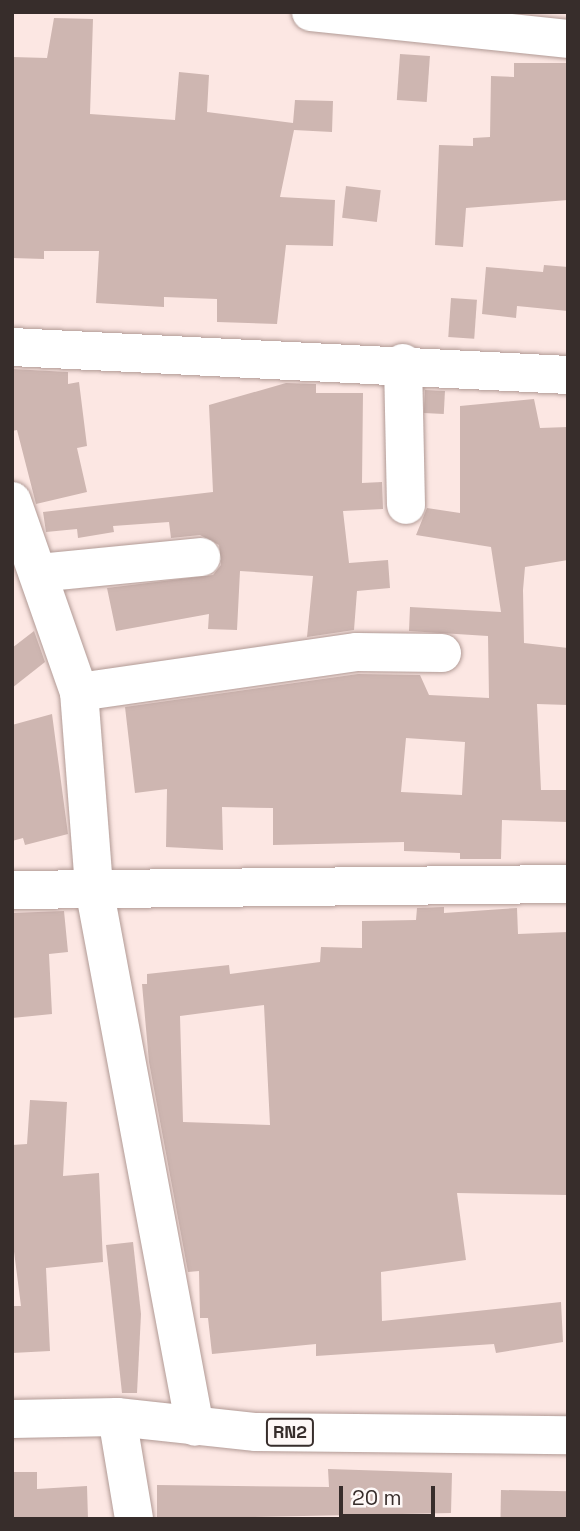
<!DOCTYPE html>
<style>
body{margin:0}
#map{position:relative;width:580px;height:1531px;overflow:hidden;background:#fce7e3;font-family:"Space Grotesk",sans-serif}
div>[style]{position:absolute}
.building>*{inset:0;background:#ceb6b1;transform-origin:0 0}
.roads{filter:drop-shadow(0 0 2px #b19a95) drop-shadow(0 0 2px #b19a95)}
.minor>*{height:38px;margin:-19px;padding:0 19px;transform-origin:19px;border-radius:19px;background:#fff}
.highway>*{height:38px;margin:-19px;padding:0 19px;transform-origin:19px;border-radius:19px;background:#fff}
span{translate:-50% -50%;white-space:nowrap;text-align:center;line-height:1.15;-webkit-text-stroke:5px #fef8f7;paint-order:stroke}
.shield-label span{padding:2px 5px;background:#fef8f7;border:2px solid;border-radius:5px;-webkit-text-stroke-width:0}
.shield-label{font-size:18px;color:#372d2b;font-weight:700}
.frame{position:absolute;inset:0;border:14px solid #372d2b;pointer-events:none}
.scale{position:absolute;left:339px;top:1486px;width:96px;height:32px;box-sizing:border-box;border:4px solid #372d2b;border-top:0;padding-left:9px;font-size:21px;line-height:24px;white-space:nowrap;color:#372d2b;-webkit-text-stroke:5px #fef8f7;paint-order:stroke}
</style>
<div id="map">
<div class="building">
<i style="clip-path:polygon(54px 18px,93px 19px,90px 114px,175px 120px,179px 72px,209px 75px,207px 112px,293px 123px,295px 100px,333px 101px,332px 132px,294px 130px,280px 197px,335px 200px,333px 246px,286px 245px,277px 324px,217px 322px,217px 299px,164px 297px,164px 307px,96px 303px,99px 251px,44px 251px,44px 259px,12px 258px,12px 57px,47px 58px)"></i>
<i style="left:400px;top:54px;width:30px;height:46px;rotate:4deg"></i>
<i style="clip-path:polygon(514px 63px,568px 63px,568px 200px,466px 208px,463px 247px,435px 245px,439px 145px,473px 146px,473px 138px,490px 137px,491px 76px,514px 77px)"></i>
<i style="left:346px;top:186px;width:35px;height:32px;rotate:7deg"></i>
<i style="clip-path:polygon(544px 265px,568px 267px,568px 311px,517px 306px,516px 318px,482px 314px,486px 267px,543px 272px)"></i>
<i style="left:451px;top:298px;width:26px;height:39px;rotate:4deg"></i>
<i style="clip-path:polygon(12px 369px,68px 372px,68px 384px,79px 382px,87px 446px,77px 448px,87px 492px,36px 504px,17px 430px,12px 431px)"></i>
<i style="clip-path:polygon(286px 383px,316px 384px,316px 393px,363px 393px,362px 483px,382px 482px,383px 509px,343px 511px,349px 563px,388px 560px,390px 588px,357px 591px,354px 630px,307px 637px,313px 576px,240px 571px,237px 630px,208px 629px,209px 614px,116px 631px,107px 588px,213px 575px,221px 565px,219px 545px,200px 535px,171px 538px,169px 522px,113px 526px,114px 532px,78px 538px,77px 529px,46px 532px,43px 512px,213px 492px,209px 405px)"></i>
<i style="left:425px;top:390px;width:20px;height:23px;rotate:3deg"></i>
<i style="clip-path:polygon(evenodd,534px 399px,540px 428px,568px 427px,568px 560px,525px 567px,523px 590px,524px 643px,568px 648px,568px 705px,537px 704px,541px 790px,568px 790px,568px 822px,502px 820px,501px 859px,460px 859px,460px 853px,404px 851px,404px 842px,273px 845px,273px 808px,222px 807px,223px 850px,166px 847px,167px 789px,135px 793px,125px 707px,358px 674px,420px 675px,429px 695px,489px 698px,488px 636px,409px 631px,410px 607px,501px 612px,491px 547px,416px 535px,427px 508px,460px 513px,460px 406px,534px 399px,406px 738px,465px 742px,462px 795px,401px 792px,406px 738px)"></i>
<i style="clip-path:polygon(34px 631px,45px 662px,12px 688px,12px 648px)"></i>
<i style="clip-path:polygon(52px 714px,68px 834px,25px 845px,23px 838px,12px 841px,12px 725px)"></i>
<i style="clip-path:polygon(evenodd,444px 907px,444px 913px,517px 908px,518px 934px,568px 932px,568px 1195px,457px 1193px,466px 1260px,381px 1272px,382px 1321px,561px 1302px,563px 1342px,496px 1353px,494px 1344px,316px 1356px,316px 1344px,212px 1354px,208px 1318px,200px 1318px,199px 1271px,188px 1272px,149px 1062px,142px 984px,147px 984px,147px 974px,229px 965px,230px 974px,320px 962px,321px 947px,362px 948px,362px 921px,416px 920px,417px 908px,444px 907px,264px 1005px,270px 1125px,183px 1122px,180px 1016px,264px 1005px)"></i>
<i style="clip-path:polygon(64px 911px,68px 952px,49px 954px,52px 1014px,12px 1018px,12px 913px)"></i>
<i style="clip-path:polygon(30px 1100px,67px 1102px,63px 1176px,99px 1173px,103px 1262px,46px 1268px,50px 1351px,12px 1353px,12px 1306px,21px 1306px,12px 1236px,12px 1145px,27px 1144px)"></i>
<i style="clip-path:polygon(133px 1242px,141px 1314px,137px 1393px,122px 1393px,106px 1245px)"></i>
<i style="clip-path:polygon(328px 1469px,452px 1473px,451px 1513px,157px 1519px,157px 1485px,329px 1487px)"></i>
<i style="clip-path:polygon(12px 1472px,37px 1472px,37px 1489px,87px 1486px,88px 1519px,12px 1519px)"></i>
<i style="left:501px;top:1490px;width:67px;height:27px;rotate:1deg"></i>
</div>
<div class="roads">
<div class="minor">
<i style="left:311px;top:12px;width:258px;rotate:6deg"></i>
<i style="left:12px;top:347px;width:557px;rotate:2.88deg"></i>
<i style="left:403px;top:363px;width:142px;rotate:88.8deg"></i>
<i style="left:12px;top:501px;width:202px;rotate:70.7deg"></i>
<i style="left:79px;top:692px;width:197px;rotate:85.6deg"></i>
<i style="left:94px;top:888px;width:548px;rotate:79.39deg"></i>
<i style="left:38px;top:573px;width:164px;rotate:-5.6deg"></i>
<i style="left:79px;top:692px;width:281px;rotate:-8.2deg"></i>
<i style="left:357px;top:652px;width:85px;rotate:0.7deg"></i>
<i style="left:12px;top:890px;width:556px;rotate:-0.62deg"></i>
<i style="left:117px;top:1417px;width:103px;rotate:80.5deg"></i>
</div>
<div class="highway">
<i style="left:12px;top:1419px;width:105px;rotate:-1.1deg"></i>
<i style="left:117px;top:1417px;width:140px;rotate:6.2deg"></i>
<i style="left:256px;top:1432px;width:312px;rotate:0.6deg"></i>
</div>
</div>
<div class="shield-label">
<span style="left:290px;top:1432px">RN2</span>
</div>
<div class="frame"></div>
<div class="scale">20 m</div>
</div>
